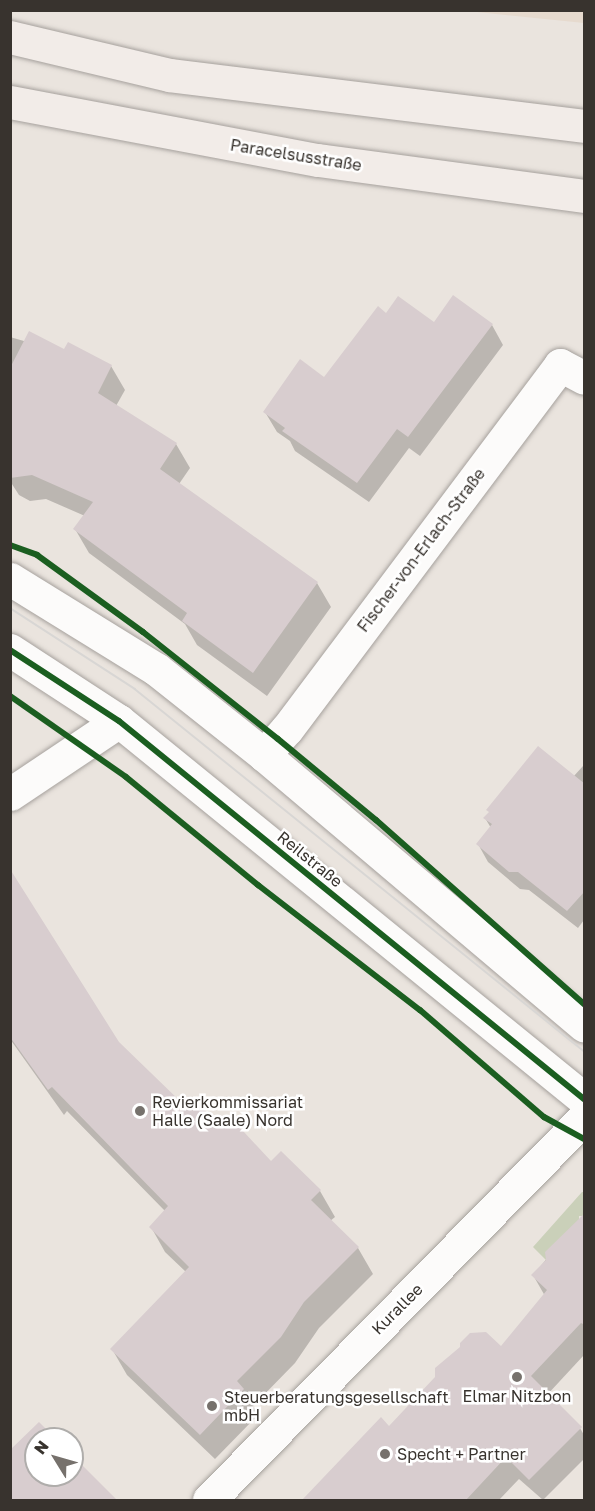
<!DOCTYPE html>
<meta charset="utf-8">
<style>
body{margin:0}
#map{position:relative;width:595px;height:1511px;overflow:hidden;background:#eae4de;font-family:"Golos Text",sans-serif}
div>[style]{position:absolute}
.built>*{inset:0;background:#e6dace}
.green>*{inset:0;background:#cad0b9}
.shadow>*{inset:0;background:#0003}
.building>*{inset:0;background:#d8cdcf}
.roads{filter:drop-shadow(0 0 2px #a6a19d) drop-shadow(0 0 2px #a6a19d)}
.minor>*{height:33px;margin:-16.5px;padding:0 16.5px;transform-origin:16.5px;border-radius:16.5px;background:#fcfbfa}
.major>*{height:33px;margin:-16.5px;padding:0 16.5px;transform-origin:16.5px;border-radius:16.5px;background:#f2ece8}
.tram>*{height:1.5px;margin:-0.75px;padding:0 0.75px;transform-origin:0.75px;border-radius:0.75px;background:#d8d6d4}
.cycleway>*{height:6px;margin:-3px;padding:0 3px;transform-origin:3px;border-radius:3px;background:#1b5e20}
.dots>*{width:16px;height:16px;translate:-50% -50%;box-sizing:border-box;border:3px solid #fff;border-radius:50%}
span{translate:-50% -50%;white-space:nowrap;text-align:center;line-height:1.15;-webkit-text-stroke:5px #fff;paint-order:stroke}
.street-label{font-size:16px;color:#38332e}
.poi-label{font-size:16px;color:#38332e}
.left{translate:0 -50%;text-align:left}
.frame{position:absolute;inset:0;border:12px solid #38332e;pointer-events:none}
.north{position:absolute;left:24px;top:1427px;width:60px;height:60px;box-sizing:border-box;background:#fff;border:2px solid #afadab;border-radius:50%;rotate:307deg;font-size:16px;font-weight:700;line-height:24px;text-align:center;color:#38332e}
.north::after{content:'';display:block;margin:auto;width:21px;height:27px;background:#76716c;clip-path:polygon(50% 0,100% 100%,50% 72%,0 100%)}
</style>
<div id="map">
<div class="built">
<i style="clip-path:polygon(470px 11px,584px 11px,584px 23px,477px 12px)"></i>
</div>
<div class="green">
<i style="clip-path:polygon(582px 1192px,584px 1192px,584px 1216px,579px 1216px,579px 1226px,546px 1252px,546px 1260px,533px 1247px)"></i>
</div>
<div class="shadow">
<i style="clip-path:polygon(386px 315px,434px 324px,492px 325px,503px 345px,420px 456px,409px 448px,369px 502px,295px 451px,290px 441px,277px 432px,265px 412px,325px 379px)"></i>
<i style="clip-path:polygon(10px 337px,111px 366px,125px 390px,116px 406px,176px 444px,190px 468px,179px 484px,317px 583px,331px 607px,267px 696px,197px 645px,185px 624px,89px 553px,75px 529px,85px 516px,46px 499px,30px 501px,19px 495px,10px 481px)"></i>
<i style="clip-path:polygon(583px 766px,584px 920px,578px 928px,529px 890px,520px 889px,488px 862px,478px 844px,491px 828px,485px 818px,573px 777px)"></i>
<i style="clip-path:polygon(10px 903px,118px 1043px,183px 1105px,222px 1128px,271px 1163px,281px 1153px,320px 1191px,335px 1217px,330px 1221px,358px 1248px,373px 1274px,319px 1328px,295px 1363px,253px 1406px,258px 1415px,215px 1459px,127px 1375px,112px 1349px,186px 1272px,165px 1252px,151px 1227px,165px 1211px,67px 1111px,64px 1115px,10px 1039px)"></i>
<i style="clip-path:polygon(584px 1215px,584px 1355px,547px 1395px,580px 1428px,584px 1435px,584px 1459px,543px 1500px,519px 1479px,499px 1500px,304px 1500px,381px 1419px,389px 1428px,501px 1348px,545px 1296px,533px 1275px)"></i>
<i style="clip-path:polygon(39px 1424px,54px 1439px,36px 1439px,36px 1475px,72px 1475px,72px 1458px,115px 1500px,10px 1500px,10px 1452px)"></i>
</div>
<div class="building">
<i style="clip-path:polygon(453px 295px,493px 324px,408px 437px,397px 429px,357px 483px,282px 431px,285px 428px,263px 412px,300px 359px,324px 377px,378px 306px,386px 313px,398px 296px,434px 322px)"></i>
<i style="clip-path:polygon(29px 331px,64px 349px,68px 342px,112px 365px,98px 393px,177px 443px,160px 469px,318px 582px,253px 673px,182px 621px,187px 613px,73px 529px,93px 502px,32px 475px,10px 478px,10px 368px)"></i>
<i style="clip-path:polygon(538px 746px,585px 784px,585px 891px,567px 911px,518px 872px,509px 872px,476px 844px,492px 824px,483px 818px,489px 812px,486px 810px)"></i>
<i style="clip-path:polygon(10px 869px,119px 1042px,182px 1103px,189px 1096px,222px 1126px,231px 1118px,271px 1161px,281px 1151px,321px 1190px,311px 1200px,359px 1247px,304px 1302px,281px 1337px,237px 1381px,244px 1389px,200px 1435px,110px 1349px,189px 1267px,149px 1227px,168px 1206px,52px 1087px,48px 1090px,10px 1037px)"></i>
<i style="clip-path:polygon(585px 1213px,585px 1325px,581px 1323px,531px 1376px,582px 1427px,529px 1480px,506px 1457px,466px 1500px,302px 1500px,381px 1417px,389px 1426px,435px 1377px,435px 1368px,460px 1347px,460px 1343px,470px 1333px,486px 1332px,501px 1346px,547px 1290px,531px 1275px,546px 1260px,545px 1252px)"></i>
<i style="clip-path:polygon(39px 1422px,56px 1439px,36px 1439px,36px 1475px,72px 1475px,72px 1455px,117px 1500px,10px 1500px,10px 1450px)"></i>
</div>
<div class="roads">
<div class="minor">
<i style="left:10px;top:579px;width:172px;rotate:31.7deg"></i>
<i style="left:156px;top:669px;width:138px;rotate:38.5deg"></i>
<i style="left:264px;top:755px;width:419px;rotate:40.2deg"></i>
<i style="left:10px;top:650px;width:130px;rotate:33.1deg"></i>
<i style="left:119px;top:721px;width:599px;rotate:39.11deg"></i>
<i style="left:264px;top:755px;width:35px;rotate:-49deg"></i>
<i style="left:287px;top:729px;width:455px;rotate:-53.1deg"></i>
<i style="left:560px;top:365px;width:27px;rotate:28deg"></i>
<i style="left:10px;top:794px;width:131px;rotate:-33.8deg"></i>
<i style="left:209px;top:1500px;width:535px;rotate:-45.53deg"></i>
</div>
<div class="major">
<i style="left:10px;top:37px;width:163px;rotate:13.4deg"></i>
<i style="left:169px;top:75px;width:418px;rotate:7deg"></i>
<i style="left:10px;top:102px;width:313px;rotate:10.7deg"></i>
<i style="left:318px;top:160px;width:268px;rotate:7.7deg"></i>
</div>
</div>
<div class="tram">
<i style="left:10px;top:608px;width:149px;rotate:32.9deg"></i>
<i style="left:135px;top:689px;width:577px;rotate:38.88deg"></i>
<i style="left:10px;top:650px;width:130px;rotate:33.1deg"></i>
<i style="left:119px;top:721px;width:599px;rotate:39.11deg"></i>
</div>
<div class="cycleway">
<i style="left:10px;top:545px;width:29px;rotate:20deg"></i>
<i style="left:37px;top:555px;width:131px;rotate:36deg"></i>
<i style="left:143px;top:632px;width:172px;rotate:38.4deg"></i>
<i style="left:278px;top:739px;width:127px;rotate:39.6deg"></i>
<i style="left:376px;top:820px;width:278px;rotate:41.5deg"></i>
<i style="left:10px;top:650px;width:130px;rotate:33.1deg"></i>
<i style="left:119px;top:721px;width:599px;rotate:39.11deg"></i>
<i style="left:10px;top:696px;width:141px;rotate:34.9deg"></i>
<i style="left:126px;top:777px;width:171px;rotate:39.3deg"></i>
<i style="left:258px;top:885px;width:205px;rotate:37.7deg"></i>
<i style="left:420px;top:1010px;width:164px;rotate:40.8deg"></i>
<i style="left:544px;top:1117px;width:46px;rotate:28.8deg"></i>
</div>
<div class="dots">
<i style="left:140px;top:1111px;background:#76716c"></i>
<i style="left:517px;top:1377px;background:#76716c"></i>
<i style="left:212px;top:1406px;background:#76716c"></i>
<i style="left:385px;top:1454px;background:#76716c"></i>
</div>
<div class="street-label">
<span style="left:296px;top:155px;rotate:9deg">Paracelsusstraße</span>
<span style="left:421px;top:550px;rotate:-53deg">Fischer-von-Erlach-Straße</span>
<span style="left:310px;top:859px;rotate:39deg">Reilstraße</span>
<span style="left:397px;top:1309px;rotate:-45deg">Kurallee</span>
</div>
<div class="poi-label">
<span class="left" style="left:152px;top:1111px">Revierkommissariat<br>Halle (Saale) Nord</span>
<span style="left:517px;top:1396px">Elmar Nitzbon</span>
<span class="left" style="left:224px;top:1406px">Steuerberatungsgesellschaft<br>mbH</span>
<span class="left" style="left:397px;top:1454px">Specht + Partner</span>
</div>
<div class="frame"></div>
<div class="north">N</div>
</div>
